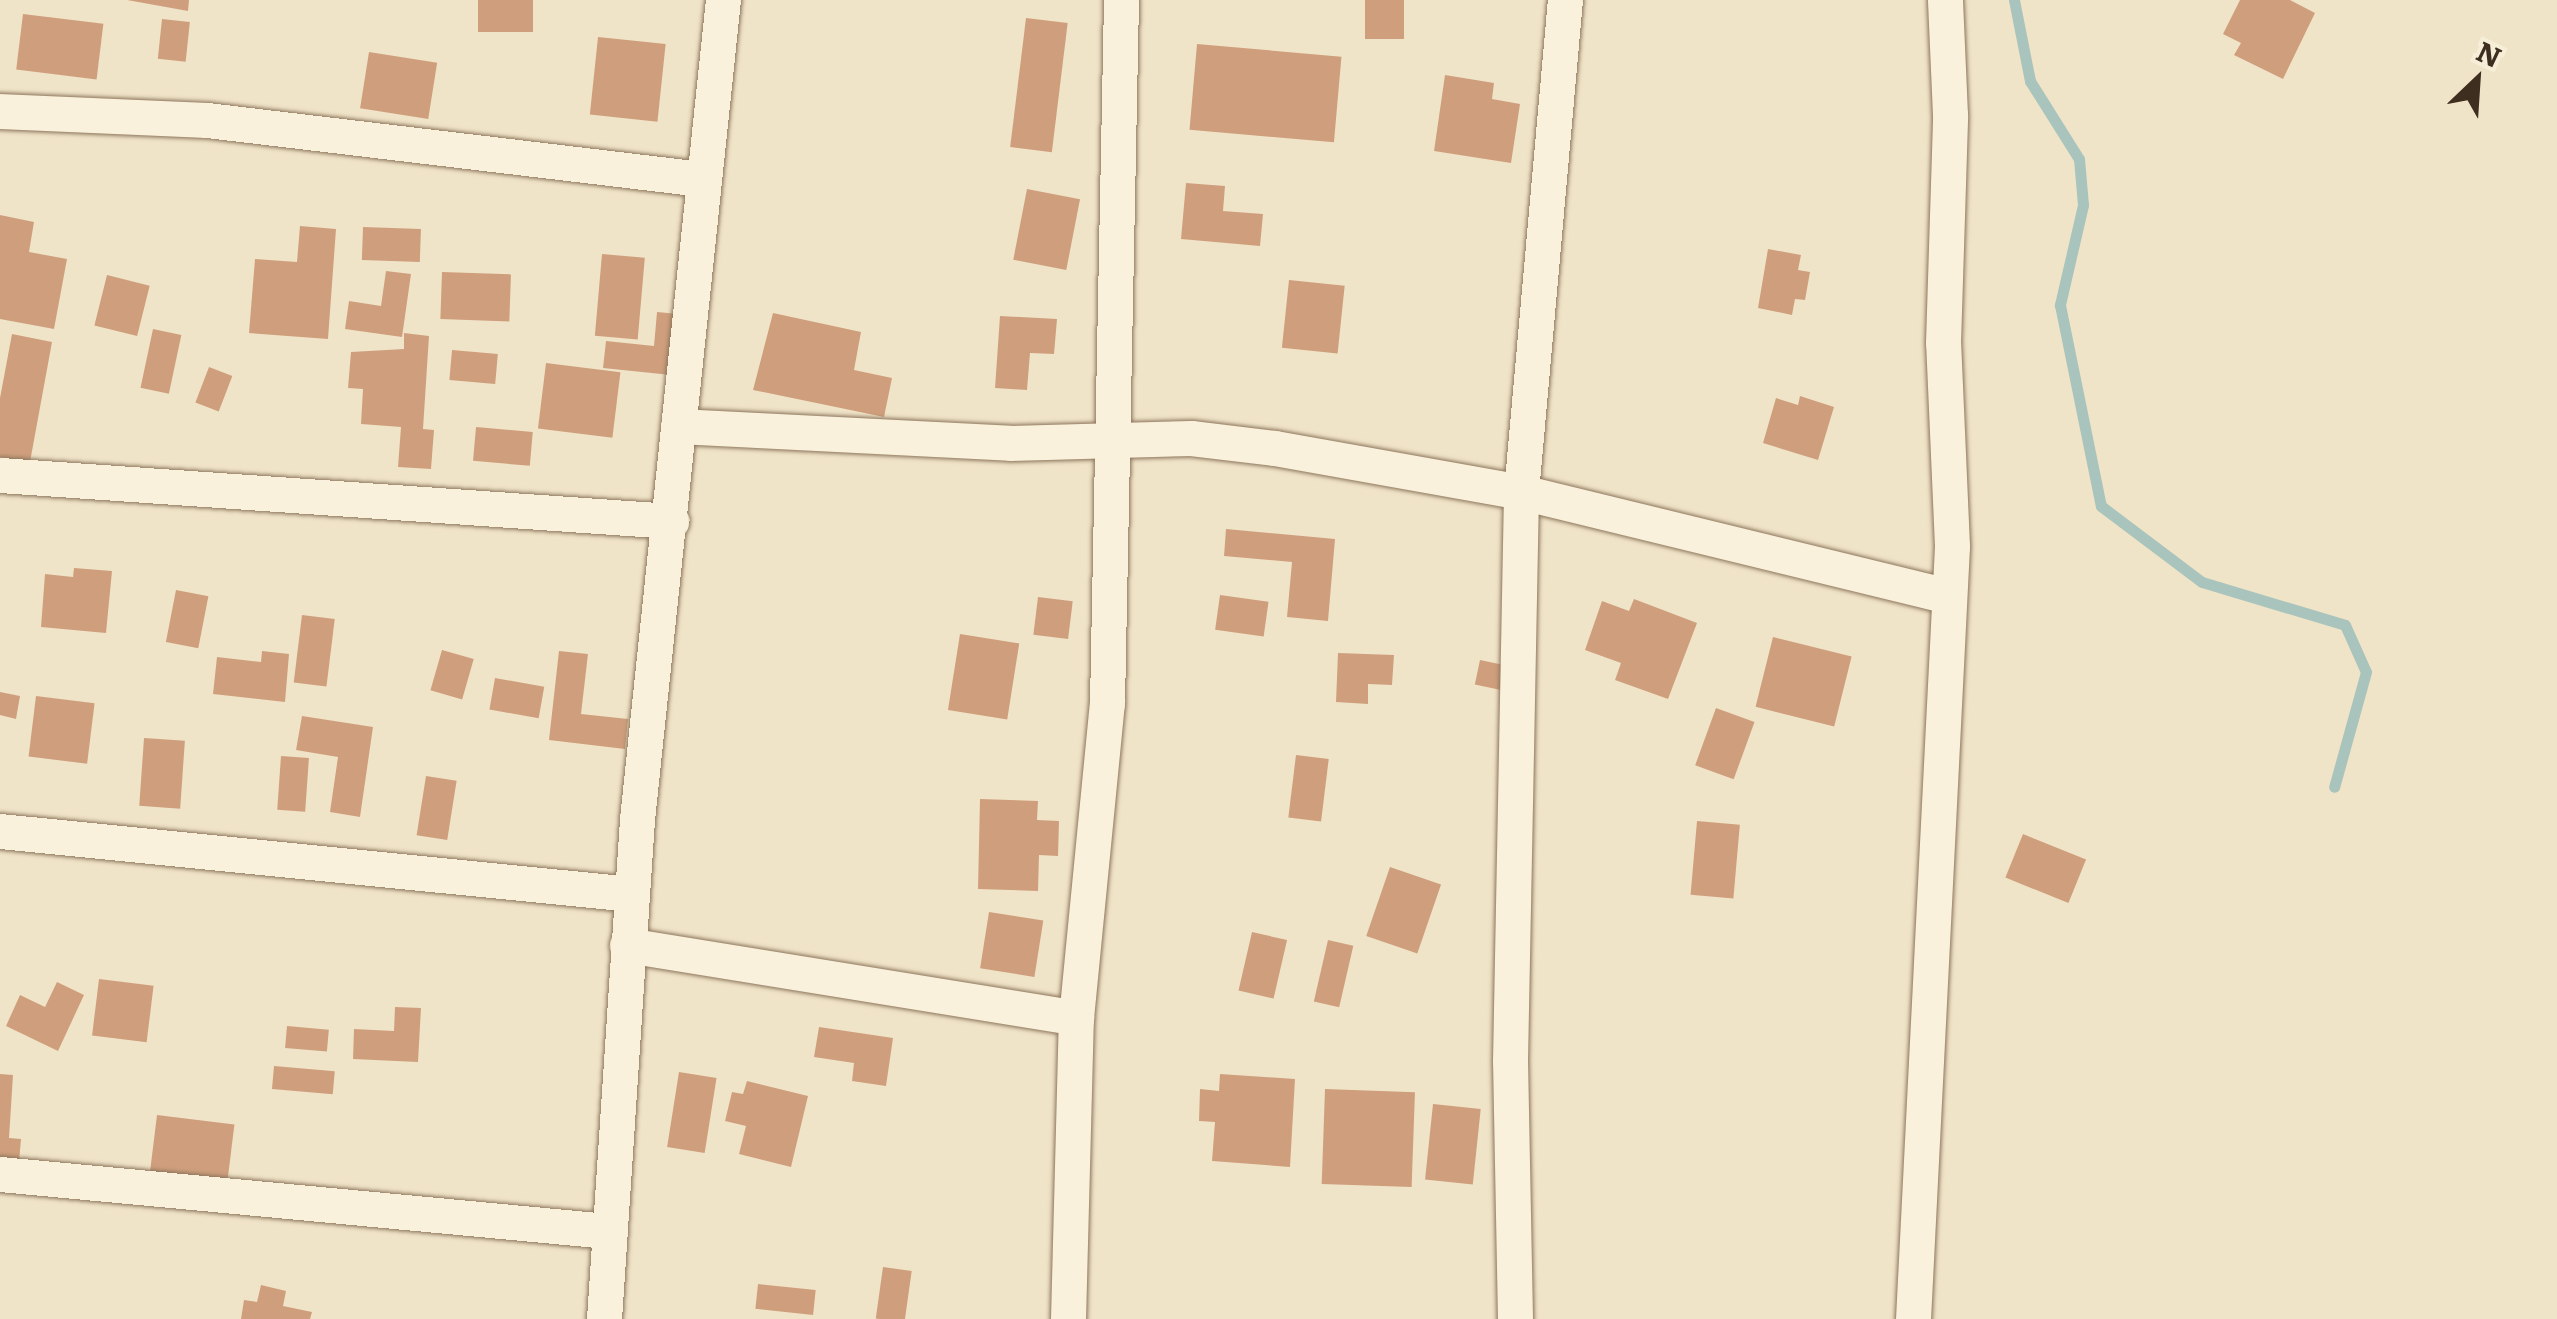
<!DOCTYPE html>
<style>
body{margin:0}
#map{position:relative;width:2557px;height:1319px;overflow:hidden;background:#f0e4c8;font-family:Literata,serif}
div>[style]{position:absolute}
.stream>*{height:11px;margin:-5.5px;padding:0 5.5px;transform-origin:5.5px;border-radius:5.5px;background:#a9c4bc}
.building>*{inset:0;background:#cf9f7d;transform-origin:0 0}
.roads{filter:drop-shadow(0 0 2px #8d765c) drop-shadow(0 0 2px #8d765c)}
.street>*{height:35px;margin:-17.5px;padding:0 17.5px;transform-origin:17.5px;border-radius:17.5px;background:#faf1dc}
span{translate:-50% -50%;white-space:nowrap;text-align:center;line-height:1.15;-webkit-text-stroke:8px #f7eed8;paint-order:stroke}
.north{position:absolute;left:2427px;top:30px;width:100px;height:100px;-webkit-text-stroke:8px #f7eed8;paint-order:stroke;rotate:25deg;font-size:28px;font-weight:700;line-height:40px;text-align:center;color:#3d2e20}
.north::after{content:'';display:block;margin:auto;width:35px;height:45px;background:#3d2e20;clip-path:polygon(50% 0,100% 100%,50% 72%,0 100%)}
</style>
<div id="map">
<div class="stream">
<i style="left:2014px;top:0;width:83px;rotate:78.8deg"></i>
<i style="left:2030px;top:81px;width:92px;rotate:57.9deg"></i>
<i style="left:2079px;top:159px;width:46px;rotate:85deg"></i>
<i style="left:2083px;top:205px;width:103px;rotate:103deg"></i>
<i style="left:2060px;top:305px;width:205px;rotate:78.5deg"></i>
<i style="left:2101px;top:506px;width:126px;rotate:37deg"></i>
<i style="left:2202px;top:582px;width:149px;rotate:16.7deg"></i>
<i style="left:2345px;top:625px;width:51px;rotate:65.9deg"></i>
<i style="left:2366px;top:672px;width:119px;rotate:105.5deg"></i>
</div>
<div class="building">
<i style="clip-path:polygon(127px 0,189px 0,188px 11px)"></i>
<i style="left:478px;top:0;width:55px;height:32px"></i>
<i style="left:1365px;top:0;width:39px;height:39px"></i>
<i style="clip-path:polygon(2240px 0,2290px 0,2315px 13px,2283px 79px,2234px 55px,2241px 43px,2223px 34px)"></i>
<i style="left:23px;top:14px;width:81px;height:56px;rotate:7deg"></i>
<i style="left:1026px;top:18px;width:42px;height:130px;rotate:7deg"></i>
<i style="left:162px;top:19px;width:28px;height:40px;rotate:6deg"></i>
<i style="left:598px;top:37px;width:68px;height:78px;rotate:6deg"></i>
<i style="left:1197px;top:44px;width:145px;height:86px;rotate:5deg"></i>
<i style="left:369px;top:52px;width:69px;height:57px;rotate:9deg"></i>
<i style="clip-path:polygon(1445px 75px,1494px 83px,1492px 99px,1520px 104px,1511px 163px,1434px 151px)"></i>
<i style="clip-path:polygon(1186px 183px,1225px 186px,1223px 211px,1263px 214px,1260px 246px,1181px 239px)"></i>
<i style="left:1027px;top:189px;width:54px;height:72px;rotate:11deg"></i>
<i style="clip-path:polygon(0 215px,34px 222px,29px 252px,67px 259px,54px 329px,0 319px)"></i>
<i style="clip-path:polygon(300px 226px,336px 229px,328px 339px,249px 333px,255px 259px,297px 262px)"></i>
<i style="left:363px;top:227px;width:58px;height:33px;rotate:2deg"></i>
<i style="clip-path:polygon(1768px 249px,1801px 255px,1798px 270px,1810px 272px,1805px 300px,1795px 299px,1792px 315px,1758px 308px)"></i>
<i style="left:602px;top:254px;width:43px;height:82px;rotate:5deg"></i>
<i style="clip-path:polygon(386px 271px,411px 274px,402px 337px,345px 329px,349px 301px,381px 306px)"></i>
<i style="left:442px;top:272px;width:69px;height:47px;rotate:2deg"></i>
<i style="left:107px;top:275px;width:44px;height:52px;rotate:14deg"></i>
<i style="left:1289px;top:280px;width:56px;height:68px;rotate:6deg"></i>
<i style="clip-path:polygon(657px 312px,678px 314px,671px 375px,603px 368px,606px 341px,654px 346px)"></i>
<i style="clip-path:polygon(773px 313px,861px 332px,854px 370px,892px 378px,884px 417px,753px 390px)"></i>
<i style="clip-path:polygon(1000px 316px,1057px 319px,1054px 354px,1030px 353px,1027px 390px,995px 388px)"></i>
<i style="left:153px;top:329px;width:29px;height:60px;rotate:12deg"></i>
<i style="clip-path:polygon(404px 333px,429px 336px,423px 429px,434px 430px,431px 469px,398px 467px,401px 427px,361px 424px,363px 389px,348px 388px,351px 352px,404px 349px)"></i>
<i style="clip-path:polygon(12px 334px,52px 342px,30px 462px,0 457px,0 398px)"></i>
<i style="left:452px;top:350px;width:46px;height:30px;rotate:5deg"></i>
<i style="left:546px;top:363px;width:75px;height:66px;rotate:7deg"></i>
<i style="left:209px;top:367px;width:25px;height:38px;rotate:21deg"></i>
<i style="clip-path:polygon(1800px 396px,1834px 407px,1818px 460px,1763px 443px,1776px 398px,1798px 405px)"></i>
<i style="left:476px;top:427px;width:57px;height:34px;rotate:5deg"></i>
<i style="clip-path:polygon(1226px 529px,1335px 539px,1328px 621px,1287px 617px,1292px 562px,1224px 556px)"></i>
<i style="clip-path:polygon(74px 568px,112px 571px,106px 633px,41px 627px,45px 574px,73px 577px)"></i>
<i style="left:176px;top:590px;width:33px;height:53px;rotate:11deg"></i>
<i style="left:1220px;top:595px;width:49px;height:35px;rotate:8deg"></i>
<i style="left:1038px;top:597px;width:35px;height:38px;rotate:7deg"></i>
<i style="clip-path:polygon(1634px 599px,1697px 623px,1668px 699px,1615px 680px,1621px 663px,1585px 650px,1602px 601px,1629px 611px)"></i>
<i style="left:302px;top:615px;width:33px;height:68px;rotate:7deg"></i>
<i style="left:960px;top:634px;width:60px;height:77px;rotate:9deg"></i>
<i style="left:1773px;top:637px;width:81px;height:72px;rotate:14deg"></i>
<i style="left:442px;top:650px;width:33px;height:42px;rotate:16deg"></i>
<i style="clip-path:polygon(262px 651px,289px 654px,285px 702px,213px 694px,217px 657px,261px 662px)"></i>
<i style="clip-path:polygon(559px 651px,588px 654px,581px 714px,628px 719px,625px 749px,549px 740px)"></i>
<i style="clip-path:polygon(1338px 653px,1394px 655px,1392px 685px,1368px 684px,1368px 704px,1336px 702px)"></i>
<i style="left:1480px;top:660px;width:34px;height:25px;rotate:12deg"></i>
<i style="left:495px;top:678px;width:50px;height:32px;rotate:10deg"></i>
<i style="clip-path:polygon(0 692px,20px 696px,16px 719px,0 715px)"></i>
<i style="left:36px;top:696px;width:59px;height:61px;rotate:7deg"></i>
<i style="left:1716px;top:708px;width:41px;height:61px;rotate:20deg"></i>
<i style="clip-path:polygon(302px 716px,373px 727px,360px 817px,330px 812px,338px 757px,296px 750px)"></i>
<i style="left:144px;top:738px;width:41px;height:68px;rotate:4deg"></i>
<i style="left:1296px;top:755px;width:33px;height:63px;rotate:7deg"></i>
<i style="left:281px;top:756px;width:28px;height:54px;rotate:4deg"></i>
<i style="left:426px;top:776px;width:31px;height:60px;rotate:9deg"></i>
<i style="clip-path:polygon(980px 799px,1038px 801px,1037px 820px,1059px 821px,1058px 856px,1039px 855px,1038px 891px,978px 889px)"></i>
<i style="left:1697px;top:821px;width:43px;height:74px;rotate:5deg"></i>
<i style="left:2023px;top:834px;width:68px;height:47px;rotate:22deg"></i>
<i style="left:1390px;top:867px;width:54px;height:73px;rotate:19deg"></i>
<i style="left:989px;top:912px;width:55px;height:57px;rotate:9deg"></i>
<i style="left:1252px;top:932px;width:36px;height:60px;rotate:13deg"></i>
<i style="left:1328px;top:940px;width:26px;height:63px;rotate:13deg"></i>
<i style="left:99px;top:979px;width:55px;height:57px;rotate:7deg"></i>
<i style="clip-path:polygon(57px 982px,84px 995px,58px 1051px,6px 1026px,20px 995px,45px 1007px)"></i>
<i style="clip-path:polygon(395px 1007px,421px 1008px,418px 1062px,353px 1059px,354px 1029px,394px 1031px)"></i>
<i style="left:287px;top:1026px;width:42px;height:22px;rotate:5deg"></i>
<i style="clip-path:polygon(819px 1027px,893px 1038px,886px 1086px,852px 1081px,854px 1063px,814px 1057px)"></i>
<i style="left:274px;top:1066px;width:61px;height:23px;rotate:5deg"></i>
<i style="left:679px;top:1072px;width:38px;height:76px;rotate:9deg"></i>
<i style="clip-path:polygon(0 1074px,13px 1075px,9px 1138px,21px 1139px,19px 1162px,0 1161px)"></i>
<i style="clip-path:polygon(1220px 1074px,1295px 1079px,1290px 1167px,1212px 1161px,1215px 1122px,1199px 1121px,1200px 1089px,1219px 1091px)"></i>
<i style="clip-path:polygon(747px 1081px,808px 1096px,791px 1167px,739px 1154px,746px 1126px,725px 1121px,732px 1092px,743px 1094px)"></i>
<i style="left:1325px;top:1089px;width:90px;height:95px;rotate:2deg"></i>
<i style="left:1433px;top:1104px;width:48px;height:76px;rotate:6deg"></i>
<i style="left:157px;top:1115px;width:78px;height:57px;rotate:7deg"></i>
<i style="left:883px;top:1267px;width:29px;height:52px;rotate:8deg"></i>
<i style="left:758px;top:1284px;width:58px;height:25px;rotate:6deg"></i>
<i style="clip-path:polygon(261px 1285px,286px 1291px,283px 1306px,312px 1312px,310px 1319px,241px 1319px,244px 1300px,257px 1302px)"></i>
</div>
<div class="roads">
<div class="street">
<i style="left:0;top:111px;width:207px;rotate:2.5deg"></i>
<i style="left:207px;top:120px;width:497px;rotate:6.8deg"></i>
<i style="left:678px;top:426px;width:332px;rotate:2.9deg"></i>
<i style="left:1010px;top:443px;width:181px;rotate:-1.6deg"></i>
<i style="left:1191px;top:438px;width:85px;rotate:6.8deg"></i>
<i style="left:1275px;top:448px;width:250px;rotate:10.1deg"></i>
<i style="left:1521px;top:492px;width:440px;rotate:13.7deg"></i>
<i style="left:0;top:475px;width:673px;rotate:3.92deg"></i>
<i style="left:0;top:831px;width:634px;rotate:5.7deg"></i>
<i style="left:627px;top:945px;width:455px;rotate:9.2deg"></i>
<i style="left:0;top:1174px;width:611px;rotate:5.36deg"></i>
<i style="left:604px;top:1319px;width:501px;rotate:-86.22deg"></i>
<i style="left:637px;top:819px;width:824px;rotate:-84.01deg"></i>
<i style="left:1068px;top:1319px;width:301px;rotate:-88.5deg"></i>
<i style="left:1076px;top:1018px;width:317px;rotate:-84.4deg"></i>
<i style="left:1107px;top:703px;width:703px;rotate:-88.86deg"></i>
<i style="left:1515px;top:1319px;width:258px;rotate:-91.1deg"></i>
<i style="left:1510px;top:1061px;width:569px;rotate:-88.89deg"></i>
<i style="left:1521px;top:492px;width:494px;rotate:-84.9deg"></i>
<i style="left:1913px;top:1319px;width:774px;rotate:-87.11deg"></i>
<i style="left:1952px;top:546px;width:203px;rotate:-92.5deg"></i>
<i style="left:1943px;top:343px;width:228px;rotate:-88.2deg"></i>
<i style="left:1950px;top:115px;width:115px;rotate:-92.5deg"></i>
</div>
</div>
<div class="north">N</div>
</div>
